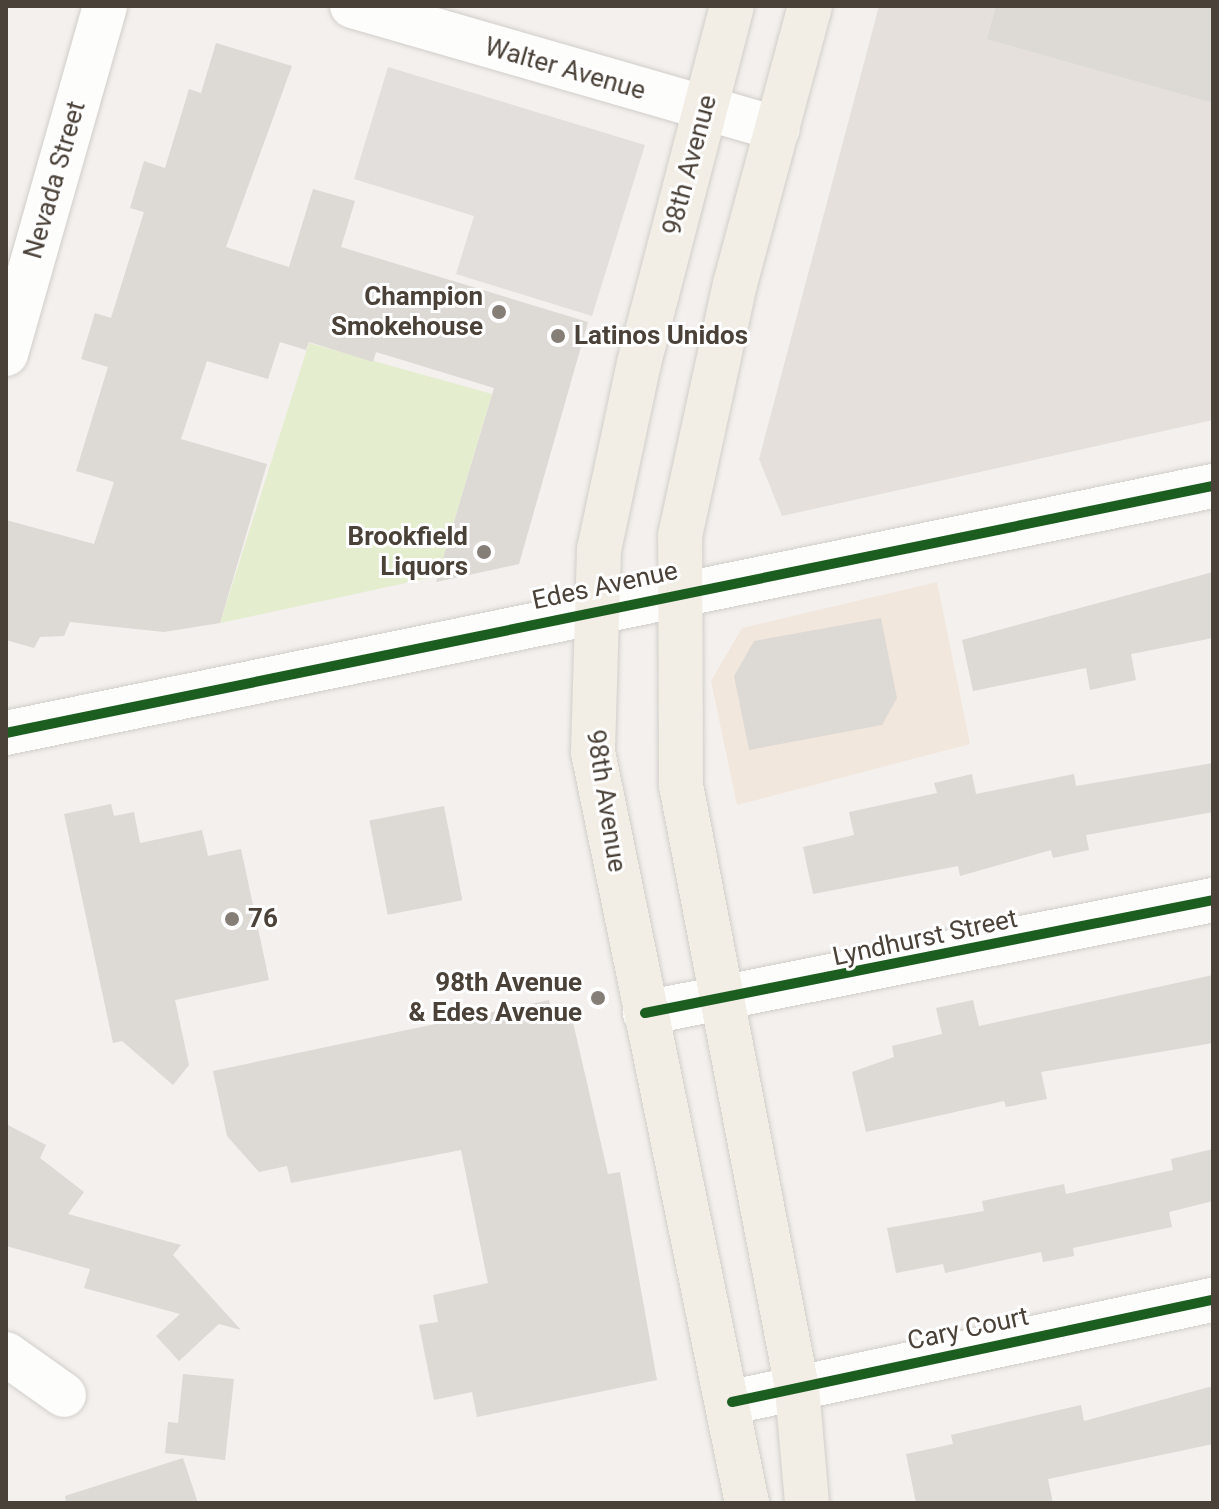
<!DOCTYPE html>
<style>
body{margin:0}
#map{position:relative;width:1219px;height:1509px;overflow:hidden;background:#f3f0ed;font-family:Roboto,sans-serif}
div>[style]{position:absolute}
.commercial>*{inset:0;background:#f2e7dd}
.industrial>*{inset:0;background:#e5e0dc}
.green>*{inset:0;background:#e4edcd}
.parking>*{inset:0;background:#e2dfdc}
.building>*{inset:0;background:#ddd9d5;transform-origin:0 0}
.roads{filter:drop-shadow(0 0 2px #d1ceca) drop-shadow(0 0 2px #d1ceca)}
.minor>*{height:44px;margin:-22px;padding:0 22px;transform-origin:22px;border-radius:22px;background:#fdfdfc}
.major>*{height:44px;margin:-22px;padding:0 22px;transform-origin:22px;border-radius:22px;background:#f2ede5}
.cycleway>*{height:10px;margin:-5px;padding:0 5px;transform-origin:5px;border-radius:5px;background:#1b5e20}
.dots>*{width:22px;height:22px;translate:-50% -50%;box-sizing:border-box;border:4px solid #fff;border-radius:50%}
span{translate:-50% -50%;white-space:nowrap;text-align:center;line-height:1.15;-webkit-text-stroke:6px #fff;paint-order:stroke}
.street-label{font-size:26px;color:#4a4138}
.poi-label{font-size:26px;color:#4a4138;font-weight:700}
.right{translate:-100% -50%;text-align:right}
.left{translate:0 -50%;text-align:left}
.frame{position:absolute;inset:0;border:8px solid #4a4138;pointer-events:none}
</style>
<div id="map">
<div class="commercial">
<i style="clip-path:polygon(937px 582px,970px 744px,737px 805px,711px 681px,742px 628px)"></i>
</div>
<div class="industrial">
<i style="clip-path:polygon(879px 6px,1213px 6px,1213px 420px,782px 516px,759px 459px)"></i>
</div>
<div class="green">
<i style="clip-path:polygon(309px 343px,492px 394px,438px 576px,220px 623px)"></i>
</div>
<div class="parking">
<i style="clip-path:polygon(388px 67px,645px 145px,592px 316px,456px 274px,474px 216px,354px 179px)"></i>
</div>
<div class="building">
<i style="clip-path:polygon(996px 6px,1213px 6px,1213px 103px,987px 39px)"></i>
<i style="clip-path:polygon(216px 43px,292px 66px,226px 247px,289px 267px,313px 189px,355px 201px,341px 247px,588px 322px,519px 564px,436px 582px,494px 388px,376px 352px,373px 362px,309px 342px,306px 350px,280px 342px,268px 379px,207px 361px,181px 439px,267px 464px,220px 623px,164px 632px,70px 622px,64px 636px,40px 637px,34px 648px,6px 640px,6px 520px,94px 544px,114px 482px,76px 471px,108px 367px,81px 359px,95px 313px,111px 318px,144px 212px,130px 208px,144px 161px,165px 168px,189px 89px,201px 93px)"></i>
<i style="clip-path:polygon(1213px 572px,1213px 638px,1131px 654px,1136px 680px,1090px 690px,1086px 668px,973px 691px,962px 640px)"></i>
<i style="clip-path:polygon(881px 618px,897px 698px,882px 725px,749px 750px,734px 676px,754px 641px)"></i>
<i style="clip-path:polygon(1213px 763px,1213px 812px,1086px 835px,1089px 850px,1053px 858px,1051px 850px,960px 876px,958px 866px,813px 894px,803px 847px,854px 835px,849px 812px,937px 793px,934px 783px,972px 774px,976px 794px,1074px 774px,1076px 786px)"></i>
<i style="clip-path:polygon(111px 804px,114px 816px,134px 812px,140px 843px,202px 830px,208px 856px,241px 849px,269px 980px,175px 1000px,189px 1065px,173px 1085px,122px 1041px,113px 1043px,64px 814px)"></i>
<i style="left:444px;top:806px;width:96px;height:76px;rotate:79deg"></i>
<i style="clip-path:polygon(1213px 975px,1213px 1043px,1041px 1072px,1047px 1099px,1006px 1107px,1004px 1101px,866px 1132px,852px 1072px,894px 1057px,892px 1046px,942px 1034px,936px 1008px,973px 1000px,979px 1026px)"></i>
<i style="clip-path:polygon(549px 1000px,552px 1014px,572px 1018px,608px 1174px,620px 1172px,657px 1380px,477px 1417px,472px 1392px,434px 1400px,419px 1325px,438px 1322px,433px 1295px,488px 1283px,461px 1150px,291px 1183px,287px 1166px,259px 1172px,227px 1136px,213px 1071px)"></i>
<i style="clip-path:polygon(6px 1124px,46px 1145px,40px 1158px,84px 1192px,68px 1214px,181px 1245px,173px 1255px,241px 1330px,219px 1324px,179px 1361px,156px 1336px,180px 1314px,84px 1288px,90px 1269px,6px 1246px)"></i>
<i style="clip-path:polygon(1213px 1149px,1213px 1201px,1169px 1212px,1172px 1227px,1073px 1248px,1074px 1256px,1043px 1262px,1041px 1252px,945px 1273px,943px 1264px,896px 1273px,887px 1228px,984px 1211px,982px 1201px,1064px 1184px,1066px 1194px,1173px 1170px,1171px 1159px)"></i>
<i style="clip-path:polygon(183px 1374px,234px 1379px,225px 1460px,165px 1453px,168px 1422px,178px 1423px)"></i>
<i style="clip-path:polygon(1213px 1386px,1213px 1444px,1048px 1479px,1053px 1503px,916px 1503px,906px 1454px,953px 1444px,951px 1435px,1081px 1405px,1084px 1421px)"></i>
<i style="clip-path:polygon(183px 1458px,198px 1503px,66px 1503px,65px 1496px)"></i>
</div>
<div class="roads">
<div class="minor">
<i style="left:352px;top:6px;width:443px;rotate:16.1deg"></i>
<i style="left:6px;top:354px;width:362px;rotate:-74.1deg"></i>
<i style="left:6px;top:733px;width:1232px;rotate:-11.57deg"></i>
<i style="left:645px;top:1013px;width:579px;rotate:-11.25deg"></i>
<i style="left:6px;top:1354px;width:71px;rotate:35.3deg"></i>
<i style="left:732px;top:1402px;width:492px;rotate:-12deg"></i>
</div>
<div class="major">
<i style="left:732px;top:6px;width:369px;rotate:104.6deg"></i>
<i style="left:639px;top:363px;width:190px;rotate:102.1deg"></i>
<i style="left:599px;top:549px;width:203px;rotate:91.7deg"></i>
<i style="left:593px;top:752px;width:767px;rotate:78.41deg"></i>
<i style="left:807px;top:1503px;width:115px;rotate:-95deg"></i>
<i style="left:797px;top:1388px;width:614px;rotate:-100.89deg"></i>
<i style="left:681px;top:785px;width:249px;rotate:-90.2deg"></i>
<i style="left:680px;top:536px;width:258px;rotate:-77.7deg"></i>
<i style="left:735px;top:284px;width:288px;rotate:-74.9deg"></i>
</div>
</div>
<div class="cycleway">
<i style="left:6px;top:733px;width:1232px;rotate:-11.57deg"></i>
<i style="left:645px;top:1013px;width:579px;rotate:-11.25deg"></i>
<i style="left:732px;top:1402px;width:492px;rotate:-12deg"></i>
</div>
<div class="dots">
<i style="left:499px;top:312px;background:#857e77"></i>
<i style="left:558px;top:336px;background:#857e77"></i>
<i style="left:484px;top:552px;background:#857e77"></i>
<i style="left:232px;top:919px;background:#857e77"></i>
<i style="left:598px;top:998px;background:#857e77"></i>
</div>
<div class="street-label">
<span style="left:565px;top:69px;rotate:16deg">Walter Avenue</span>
<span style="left:690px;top:165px;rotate:-75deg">98th Avenue</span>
<span style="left:55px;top:180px;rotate:-74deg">Nevada Street</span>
<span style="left:605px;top:586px;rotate:-12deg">Edes Avenue</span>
<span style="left:606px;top:801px;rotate:81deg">98th Avenue</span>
<span style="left:925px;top:938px;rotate:-12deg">Lyndhurst Street</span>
<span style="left:968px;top:1329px;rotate:-12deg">Cary Court</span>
</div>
<div class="poi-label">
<span class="right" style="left:483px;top:312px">Champion<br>Smokehouse</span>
<span class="left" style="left:574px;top:336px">Latinos Unidos</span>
<span class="right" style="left:468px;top:552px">Brookfield<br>Liquors</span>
<span class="left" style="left:248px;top:919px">76</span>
<span class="right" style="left:582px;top:998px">98th Avenue<br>&amp; Edes Avenue</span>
</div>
<div class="frame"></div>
</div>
